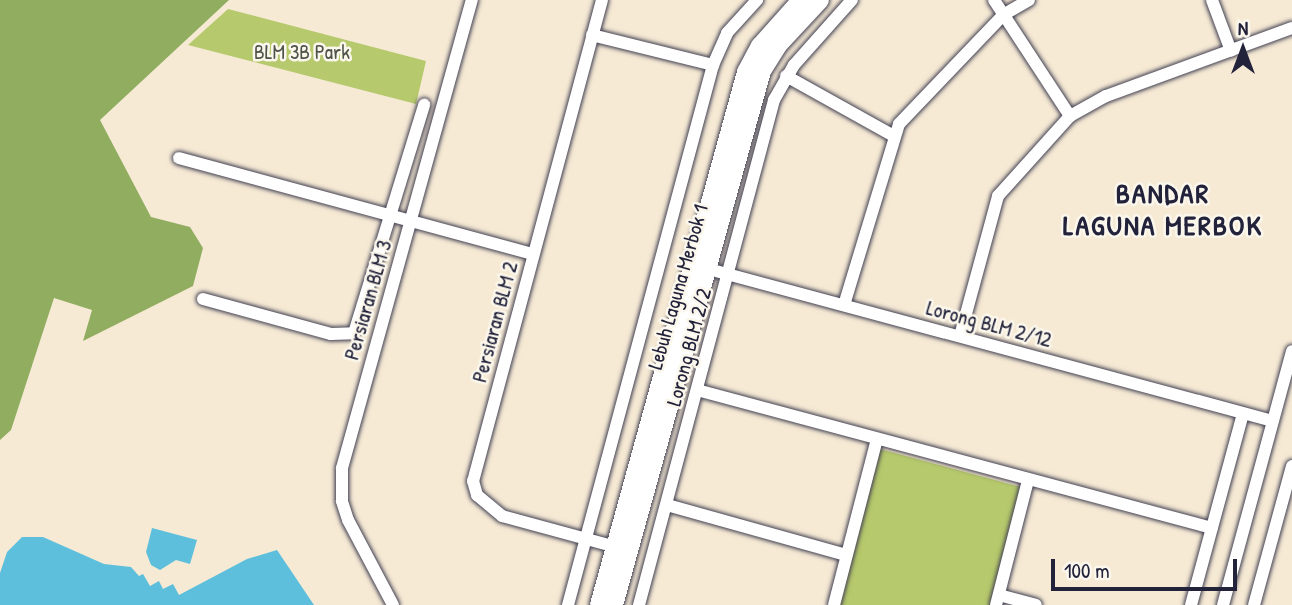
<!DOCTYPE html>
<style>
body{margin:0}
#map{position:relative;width:1292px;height:605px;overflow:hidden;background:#f6ead5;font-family:"Patrick Hand",sans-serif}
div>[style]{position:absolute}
.green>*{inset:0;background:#b6c96c}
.forest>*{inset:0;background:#90ad60}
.water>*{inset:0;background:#5dbfdc}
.roads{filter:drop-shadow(0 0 2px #424052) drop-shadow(0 0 2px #424052)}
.street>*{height:12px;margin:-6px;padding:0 6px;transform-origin:6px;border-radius:6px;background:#fff}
.secondary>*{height:18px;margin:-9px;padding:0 9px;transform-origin:9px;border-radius:9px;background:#fff}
span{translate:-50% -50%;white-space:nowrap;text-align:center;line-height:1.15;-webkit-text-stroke:5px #fbf7ec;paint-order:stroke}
.park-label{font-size:21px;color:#4e544a}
.street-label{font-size:21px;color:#22223b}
.district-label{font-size:28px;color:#22223b;font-weight:700;letter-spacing:2px}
.north{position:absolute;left:1208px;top:14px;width:70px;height:70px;-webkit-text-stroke:5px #fbf7ec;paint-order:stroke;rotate:0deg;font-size:19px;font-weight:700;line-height:28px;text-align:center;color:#22223b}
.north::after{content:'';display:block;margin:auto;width:24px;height:32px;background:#22223b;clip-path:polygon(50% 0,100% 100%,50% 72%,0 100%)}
.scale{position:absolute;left:1051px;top:559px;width:186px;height:32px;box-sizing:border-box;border:4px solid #22223b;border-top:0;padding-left:9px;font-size:21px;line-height:24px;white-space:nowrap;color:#22223b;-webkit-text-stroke:5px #fbf7ec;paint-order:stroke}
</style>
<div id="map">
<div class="green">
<i style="clip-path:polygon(228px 9px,426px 61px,416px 104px,188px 45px)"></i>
<i style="clip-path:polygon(880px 449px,1021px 487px,990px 605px,840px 605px)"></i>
</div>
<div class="forest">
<i style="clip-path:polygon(0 0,229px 0,100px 120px,151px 217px,190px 227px,203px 248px,193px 286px,83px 341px,92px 310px,54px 298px,11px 430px,0 440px)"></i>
</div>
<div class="water">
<i style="clip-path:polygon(152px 528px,197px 540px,190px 564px,176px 560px,160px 570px,151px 565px,146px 552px)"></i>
<i style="clip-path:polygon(22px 537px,43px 537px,104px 564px,131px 567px,139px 576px,143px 574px,150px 586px,159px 581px,163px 589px,173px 584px,179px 595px,247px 559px,277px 550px,314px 605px,0 605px,0 573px,7px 552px)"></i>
</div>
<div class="roads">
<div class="street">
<i style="left:602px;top:0;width:498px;rotate:105deg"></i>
<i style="left:473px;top:481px;width:15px;rotate:74deg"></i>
<i style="left:477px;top:495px;width:33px;rotate:40deg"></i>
<i style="left:502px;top:516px;width:122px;rotate:15.2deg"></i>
<i style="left:994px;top:0;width:139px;rotate:56.8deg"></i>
<i style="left:1212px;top:0;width:54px;rotate:69.6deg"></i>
<i style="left:592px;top:35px;width:125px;rotate:13.9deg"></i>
<i style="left:786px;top:76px;width:121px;rotate:29.1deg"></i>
<i style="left:179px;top:158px;width:367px;rotate:15.2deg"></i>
<i style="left:701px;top:267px;width:592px;rotate:15.07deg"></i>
<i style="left:203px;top:299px;width:133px;rotate:15.3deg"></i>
<i style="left:331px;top:334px;width:23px;rotate:-2deg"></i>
<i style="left:354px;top:333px;width:239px;rotate:-72.9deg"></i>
<i style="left:844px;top:305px;width:189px;rotate:-73.1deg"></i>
<i style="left:899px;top:124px;width:151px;rotate:-46.3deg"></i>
<i style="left:1003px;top:15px;width:30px;rotate:-30deg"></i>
<i style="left:960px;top:336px;width:145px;rotate:-74.8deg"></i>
<i style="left:998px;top:196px;width:108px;rotate:-48deg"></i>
<i style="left:1070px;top:116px;width:41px;rotate:-29.1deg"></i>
<i style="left:1106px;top:96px;width:198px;rotate:-20.1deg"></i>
<i style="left:697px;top:390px;width:533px;rotate:15deg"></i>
<i style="left:667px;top:505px;width:186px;rotate:15.6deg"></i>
<i style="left:999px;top:595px;width:38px;rotate:15deg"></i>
<i style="left:393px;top:605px;width:96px;rotate:-117.9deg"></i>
<i style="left:348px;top:520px;width:20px;rotate:-108deg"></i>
<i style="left:342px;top:501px;width:33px;rotate:-90deg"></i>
<i style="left:342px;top:468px;width:486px;rotate:-74.5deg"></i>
<i style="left:568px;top:605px;width:559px;rotate:-74.97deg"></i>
<i style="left:713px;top:65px;width:35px;rotate:-66deg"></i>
<i style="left:727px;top:33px;width:45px;rotate:-47.7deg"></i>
<i style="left:639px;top:605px;width:523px;rotate:-75.03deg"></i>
<i style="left:774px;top:100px;width:40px;rotate:-60.3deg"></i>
<i style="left:794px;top:65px;width:87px;rotate:-48.3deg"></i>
<i style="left:834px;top:605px;width:171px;rotate:-75.5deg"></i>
<i style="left:996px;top:605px;width:129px;rotate:-75.6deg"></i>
<i style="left:1191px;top:605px;width:198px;rotate:-74.8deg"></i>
<i style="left:1223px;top:605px;width:263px;rotate:-74.8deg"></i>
<i style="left:1254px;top:605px;width:144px;rotate:-74.7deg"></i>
</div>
<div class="secondary">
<i style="left:599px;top:605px;width:553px;rotate:-74.58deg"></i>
<i style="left:746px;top:72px;width:30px;rotate:-62deg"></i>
<i style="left:760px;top:46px;width:62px;rotate:-48.3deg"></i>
<i style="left:614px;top:605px;width:554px;rotate:-74.51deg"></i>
<i style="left:762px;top:71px;width:32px;rotate:-58deg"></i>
<i style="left:779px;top:44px;width:60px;rotate:-47deg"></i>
</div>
</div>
<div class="park-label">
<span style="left:302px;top:52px">BLM 3B Park</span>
</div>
<div class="street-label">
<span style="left:678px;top:287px;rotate:-74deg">Lebuh Laguna Merbok 1</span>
<span style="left:368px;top:300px;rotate:-74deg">Persiaran BLM 3</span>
<span style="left:495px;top:322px;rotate:-75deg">Persiaran BLM 2</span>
<span style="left:989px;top:324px;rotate:15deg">Lorong BLM 2/12</span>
<span style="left:689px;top:347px;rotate:-75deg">Lorong BLM 2/2</span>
</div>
<div class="district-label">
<span style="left:1163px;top:209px">BANDAR<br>LAGUNA MERBOK</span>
</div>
<div class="north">N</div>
<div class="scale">100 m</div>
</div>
